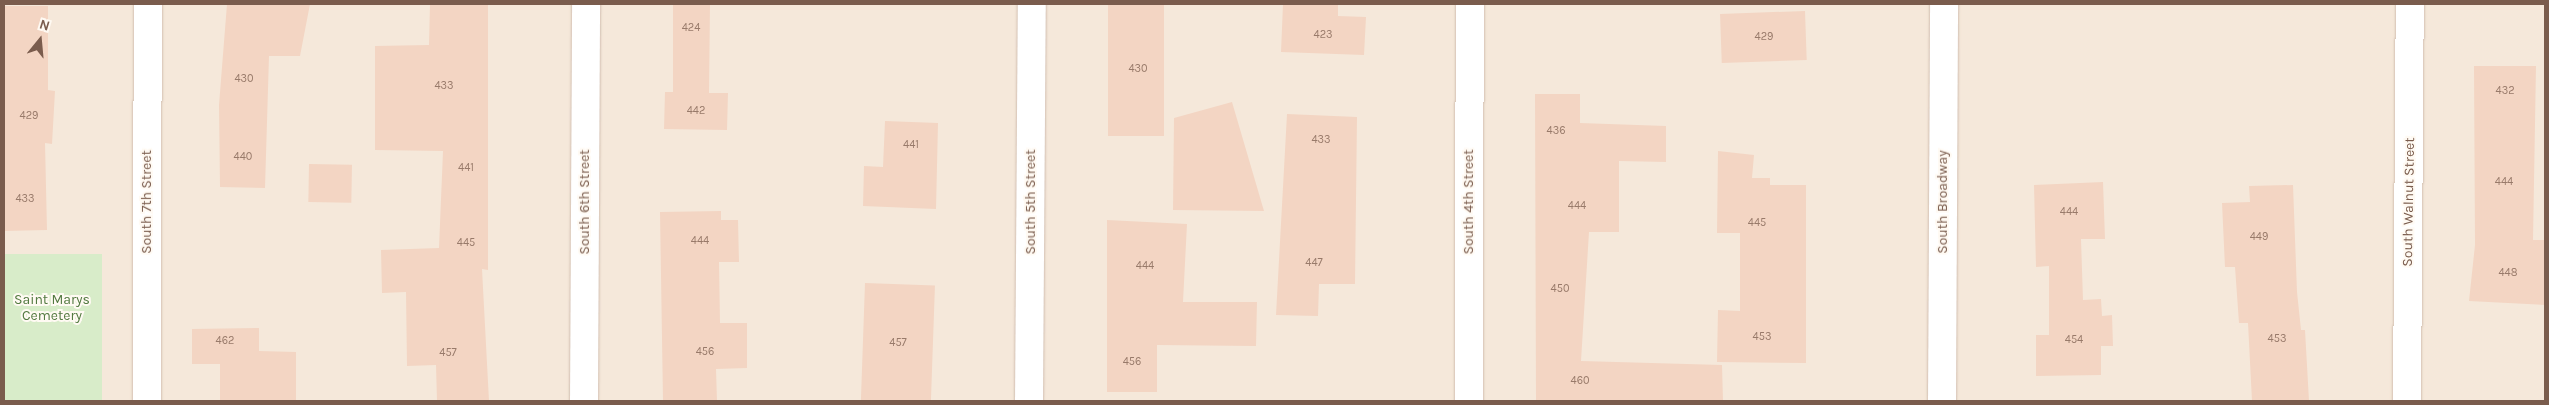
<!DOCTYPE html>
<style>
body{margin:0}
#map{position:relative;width:2549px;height:405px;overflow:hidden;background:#fdf6ec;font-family:Karla,sans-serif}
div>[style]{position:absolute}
.residential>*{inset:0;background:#f5e8da;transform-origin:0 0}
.green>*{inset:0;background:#d8ecc9;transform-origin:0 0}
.building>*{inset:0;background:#f3d5c3;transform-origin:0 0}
.roads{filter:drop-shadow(0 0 1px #d1beb0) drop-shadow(0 0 1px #d1beb0)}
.street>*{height:28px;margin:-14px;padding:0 14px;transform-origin:14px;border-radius:14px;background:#fff}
.secondary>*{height:28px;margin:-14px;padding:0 14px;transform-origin:14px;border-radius:14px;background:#fff}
span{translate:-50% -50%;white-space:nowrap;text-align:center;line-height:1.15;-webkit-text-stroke:4px #fffaf3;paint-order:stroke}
.number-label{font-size:11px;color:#987a6a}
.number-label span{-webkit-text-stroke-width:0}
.street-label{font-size:14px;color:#7a5c4d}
.park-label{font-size:14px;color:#537a41}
.frame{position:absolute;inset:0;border:5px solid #7a5c4d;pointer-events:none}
.north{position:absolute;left:15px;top:15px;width:50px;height:50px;-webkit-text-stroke:4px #fffaf3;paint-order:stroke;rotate:17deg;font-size:14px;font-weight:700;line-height:20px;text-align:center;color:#7a5c4d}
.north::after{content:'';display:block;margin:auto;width:18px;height:22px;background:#7a5c4d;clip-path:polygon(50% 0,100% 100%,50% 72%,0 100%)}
</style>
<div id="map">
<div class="residential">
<i style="left:4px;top:4px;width:2541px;height:397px"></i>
</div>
<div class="green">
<i style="left:4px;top:254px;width:98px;height:147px"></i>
</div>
<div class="building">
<i style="clip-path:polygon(227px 4px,310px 4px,300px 56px,269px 56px,265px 188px,220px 187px,219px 105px)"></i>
<i style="clip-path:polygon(430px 4px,488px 4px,488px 270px,482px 269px,489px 401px,437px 401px,436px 365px,407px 366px,406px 292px,382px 293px,381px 250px,439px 248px,443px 151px,375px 150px,375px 46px,429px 45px)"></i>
<i style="clip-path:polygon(673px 4px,710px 4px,709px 93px,728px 93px,727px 130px,664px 129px,665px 92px,673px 92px)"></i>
<i style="left:1108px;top:4px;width:56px;height:132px"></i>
<i style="clip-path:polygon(1283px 4px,1338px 4px,1338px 16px,1366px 17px,1364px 55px,1281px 52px)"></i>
<i style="clip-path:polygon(4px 6px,48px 6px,48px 90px,55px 91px,52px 144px,45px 143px,47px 230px,4px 231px)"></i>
<i style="left:1805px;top:11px;width:49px;height:85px;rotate:88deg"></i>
<i style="clip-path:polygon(2474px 66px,2536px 66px,2533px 240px,2545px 240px,2545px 305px,2469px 301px,2475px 245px)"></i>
<i style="clip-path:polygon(1535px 94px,1580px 94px,1580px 123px,1666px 126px,1666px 162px,1619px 161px,1619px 232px,1589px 232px,1581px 361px,1722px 365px,1723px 401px,1536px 401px)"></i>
<i style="clip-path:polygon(1232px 102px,1264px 211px,1173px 210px,1174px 118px)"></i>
<i style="clip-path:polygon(1287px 114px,1357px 117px,1355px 284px,1319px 284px,1318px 316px,1276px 315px)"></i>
<i style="clip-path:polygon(885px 121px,938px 123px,936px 209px,863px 206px,864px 166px,883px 167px)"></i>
<i style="clip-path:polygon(1718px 151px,1754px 155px,1752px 178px,1770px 178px,1770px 185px,1806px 185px,1806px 363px,1717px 362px,1718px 310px,1740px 311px,1740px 233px,1717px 233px)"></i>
<i style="left:309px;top:164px;width:43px;height:38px;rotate:1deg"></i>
<i style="clip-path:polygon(2103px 182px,2105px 239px,2081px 239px,2083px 300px,2101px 299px,2102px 316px,2112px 315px,2113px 346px,2101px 346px,2101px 375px,2036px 376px,2036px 335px,2049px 335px,2049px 266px,2036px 267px,2034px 185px)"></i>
<i style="clip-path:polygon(2293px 185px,2297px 292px,2301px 330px,2305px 330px,2309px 401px,2252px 401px,2248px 323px,2239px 323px,2235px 267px,2225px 267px,2222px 203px,2250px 202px,2249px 186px)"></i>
<i style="clip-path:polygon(721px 211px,721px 220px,738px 220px,739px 262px,719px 262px,720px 323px,747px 323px,747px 368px,716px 369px,717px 401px,663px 401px,660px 212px)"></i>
<i style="clip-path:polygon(1107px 220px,1187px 224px,1183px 302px,1257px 302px,1256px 346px,1157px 345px,1157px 392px,1107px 392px)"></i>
<i style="left:865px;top:283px;width:70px;height:118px;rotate:2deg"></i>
<i style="clip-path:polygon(259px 328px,259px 351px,296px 352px,296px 401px,220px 401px,220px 364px,192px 364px,192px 329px)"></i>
</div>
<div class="roads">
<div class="street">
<i style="left:147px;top:401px;width:397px;rotate:-89.9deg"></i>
<i style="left:584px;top:401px;width:397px;rotate:-89.7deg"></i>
<i style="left:1029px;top:401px;width:397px;rotate:-89.6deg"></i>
<i style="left:1469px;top:401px;width:397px;rotate:-89.9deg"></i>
<i style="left:2407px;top:401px;width:397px;rotate:-89.6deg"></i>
</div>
<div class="secondary">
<i style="left:1942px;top:401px;width:397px;rotate:-89.7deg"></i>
</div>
</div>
<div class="number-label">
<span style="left:691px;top:28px">424</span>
<span style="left:1323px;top:35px">423</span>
<span style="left:1764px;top:37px">429</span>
<span style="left:1138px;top:69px">430</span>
<span style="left:244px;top:79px">430</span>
<span style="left:444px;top:86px">433</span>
<span style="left:2505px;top:91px">432</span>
<span style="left:696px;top:111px">442</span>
<span style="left:29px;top:116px">429</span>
<span style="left:1556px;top:131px">436</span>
<span style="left:1321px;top:140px">433</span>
<span style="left:911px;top:145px">441</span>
<span style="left:243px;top:157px">440</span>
<span style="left:466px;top:168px">441</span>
<span style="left:2504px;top:182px">444</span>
<span style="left:25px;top:199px">433</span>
<span style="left:1577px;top:206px">444</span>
<span style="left:2069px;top:212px">444</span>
<span style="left:1757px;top:223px">445</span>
<span style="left:2259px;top:237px">449</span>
<span style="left:700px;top:241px">444</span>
<span style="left:466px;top:243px">445</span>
<span style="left:1314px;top:263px">447</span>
<span style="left:1145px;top:266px">444</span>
<span style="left:2508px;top:273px">448</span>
<span style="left:1560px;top:289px">450</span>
<span style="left:1762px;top:337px">453</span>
<span style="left:2277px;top:339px">453</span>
<span style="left:2074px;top:340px">454</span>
<span style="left:225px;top:341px">462</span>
<span style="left:898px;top:343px">457</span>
<span style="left:705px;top:352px">456</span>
<span style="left:448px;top:353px">457</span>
<span style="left:1132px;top:362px">456</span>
<span style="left:1580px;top:381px">460</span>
</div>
<div class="street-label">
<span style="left:147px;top:202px;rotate:-90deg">South 7th Street</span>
<span style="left:585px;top:202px;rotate:-90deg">South 6th Street</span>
<span style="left:1031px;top:202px;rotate:-90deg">South 5th Street</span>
<span style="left:1469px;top:202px;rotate:-90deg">South 4th Street</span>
<span style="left:1943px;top:202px;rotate:-90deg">South Broadway</span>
<span style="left:2409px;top:202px;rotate:-89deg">South Walnut Street</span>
</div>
<div class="park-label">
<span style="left:52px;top:308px">Saint Marys<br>Cemetery</span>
</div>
<div class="frame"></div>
<div class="north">N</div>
</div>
